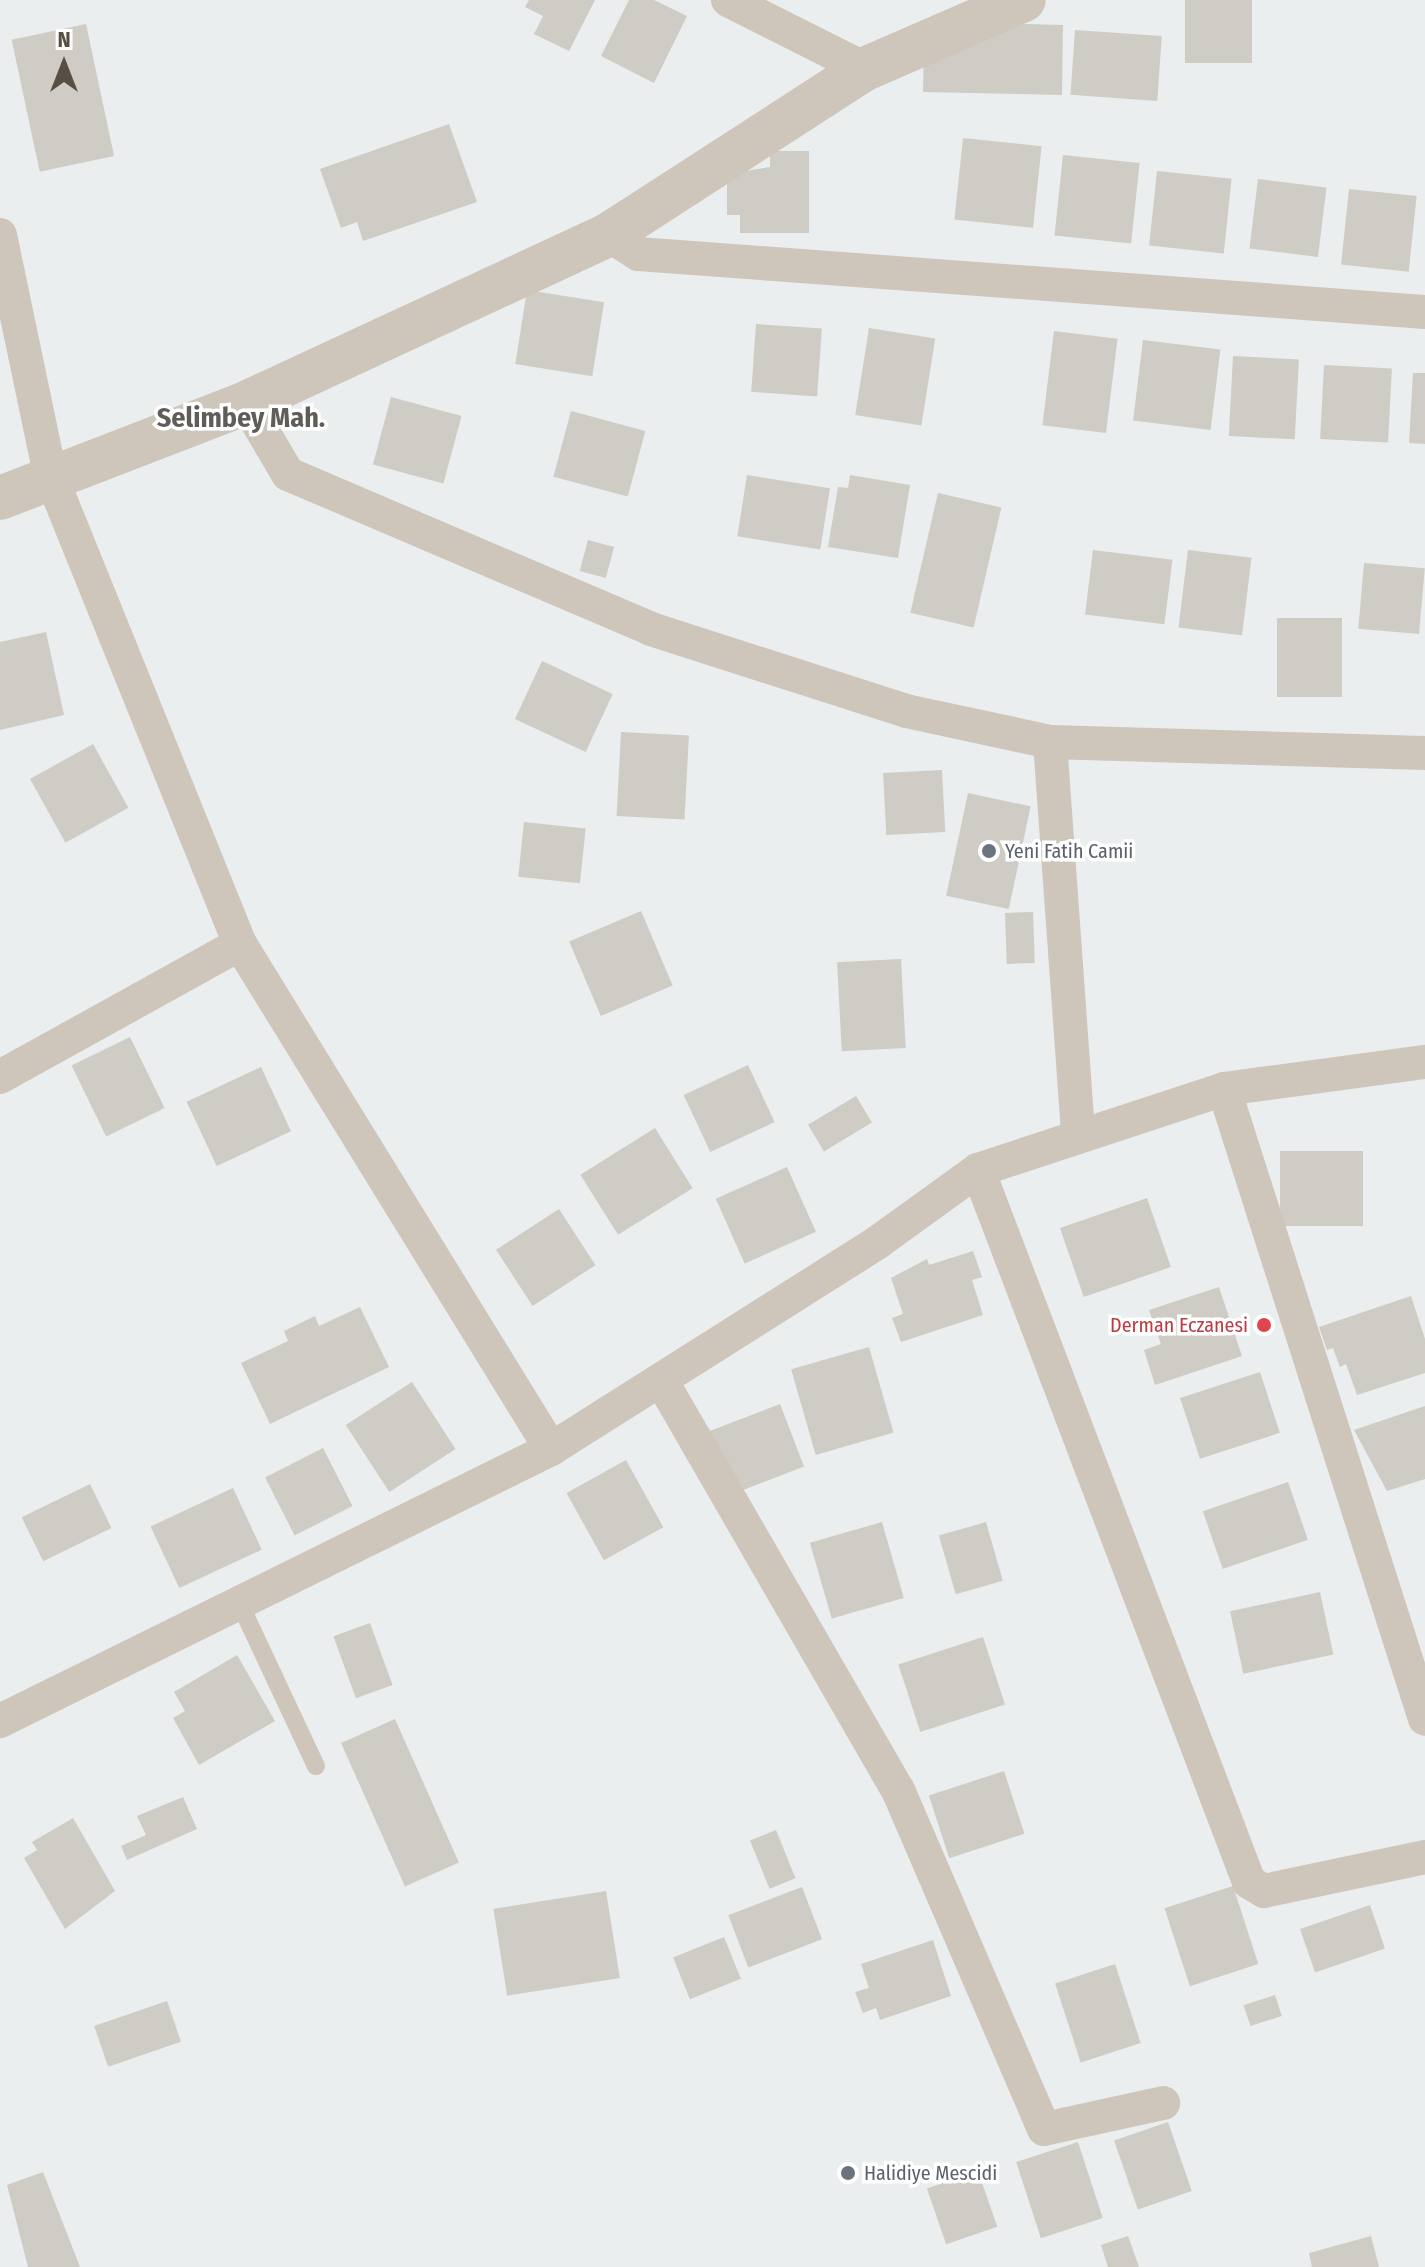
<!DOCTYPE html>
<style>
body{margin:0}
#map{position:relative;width:1425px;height:2267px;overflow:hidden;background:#ebeeee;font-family:"Fira Sans Condensed",sans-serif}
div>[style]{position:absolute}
.building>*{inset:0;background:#ceccc4;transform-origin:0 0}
.service>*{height:18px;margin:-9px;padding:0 9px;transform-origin:9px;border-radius:9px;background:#cec6bb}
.minor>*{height:34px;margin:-17px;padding:0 17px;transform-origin:17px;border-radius:17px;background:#cec6bb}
.tertiary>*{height:44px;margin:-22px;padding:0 22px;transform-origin:22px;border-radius:22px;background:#cec6bb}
.dots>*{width:22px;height:22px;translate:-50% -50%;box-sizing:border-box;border:4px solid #fff;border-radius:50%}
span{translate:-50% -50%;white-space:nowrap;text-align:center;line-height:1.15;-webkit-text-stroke:7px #fff;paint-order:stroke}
.worship-label{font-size:20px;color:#5b616d}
.left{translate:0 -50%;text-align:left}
.health-label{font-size:20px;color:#be3a42}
.right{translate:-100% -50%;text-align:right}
.district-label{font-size:28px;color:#605d58;font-weight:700}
.north{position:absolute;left:24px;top:24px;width:80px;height:80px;-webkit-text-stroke:6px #fff;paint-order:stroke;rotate:0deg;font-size:22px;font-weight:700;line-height:32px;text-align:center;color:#584f43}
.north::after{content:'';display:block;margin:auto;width:28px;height:36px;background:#584f43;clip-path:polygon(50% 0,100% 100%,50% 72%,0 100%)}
</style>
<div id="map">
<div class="building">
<i style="clip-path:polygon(529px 0,595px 0,569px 51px,534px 34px,543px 16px,525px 7px)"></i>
<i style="clip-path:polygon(629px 0,654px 0,687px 16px,654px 83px,601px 56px)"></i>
<i style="left:1185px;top:0;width:67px;height:63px"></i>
<i style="clip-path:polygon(988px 23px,1063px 25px,1062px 95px,923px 92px,924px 47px)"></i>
<i style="left:86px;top:24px;width:135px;height:76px;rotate:78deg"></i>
<i style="left:1075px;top:30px;width:87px;height:65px;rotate:4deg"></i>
<i style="clip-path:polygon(449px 124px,477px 202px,363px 241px,357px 222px,341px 228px,320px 169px)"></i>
<i style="left:963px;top:138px;width:79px;height:82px;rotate:6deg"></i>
<i style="clip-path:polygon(770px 151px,809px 151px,809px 233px,740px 233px,740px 215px,727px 215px,727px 174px,770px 167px)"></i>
<i style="left:1063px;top:155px;width:77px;height:81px;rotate:6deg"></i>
<i style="left:1157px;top:171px;width:75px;height:75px;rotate:6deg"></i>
<i style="left:1258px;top:179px;width:69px;height:70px;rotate:7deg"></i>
<i style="left:1349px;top:189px;width:68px;height:76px;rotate:6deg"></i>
<i style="left:527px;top:290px;width:78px;height:75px;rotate:9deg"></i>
<i style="left:756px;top:324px;width:66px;height:68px;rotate:4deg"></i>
<i style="left:869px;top:328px;width:67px;height:88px;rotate:9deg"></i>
<i style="left:1054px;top:331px;width:64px;height:95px;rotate:7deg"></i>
<i style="left:1143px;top:340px;width:78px;height:81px;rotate:7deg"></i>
<i style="left:1233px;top:356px;width:66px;height:80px;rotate:3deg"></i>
<i style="left:1324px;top:365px;width:68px;height:74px;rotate:3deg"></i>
<i style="clip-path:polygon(1413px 373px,1425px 373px,1425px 444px,1409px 443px)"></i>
<i style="left:391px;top:397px;width:73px;height:70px;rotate:15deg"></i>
<i style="left:571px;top:411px;width:77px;height:68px;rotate:15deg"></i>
<i style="left:747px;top:475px;width:84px;height:62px;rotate:9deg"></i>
<i style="clip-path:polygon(850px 475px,910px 485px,898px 558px,828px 547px,838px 487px,848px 488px)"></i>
<i style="left:938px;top:493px;width:65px;height:123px;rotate:13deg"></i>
<i style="left:588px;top:540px;width:27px;height:32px;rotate:15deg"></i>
<i style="left:1093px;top:550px;width:80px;height:65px;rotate:7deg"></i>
<i style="left:1188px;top:550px;width:64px;height:78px;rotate:7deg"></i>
<i style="left:1364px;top:563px;width:61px;height:66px;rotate:5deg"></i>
<i style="left:1277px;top:618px;width:65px;height:79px"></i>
<i style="clip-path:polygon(46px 632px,64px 715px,0 730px,0 642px)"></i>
<i style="left:542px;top:661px;width:78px;height:64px;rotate:25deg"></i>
<i style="left:621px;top:732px;width:68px;height:84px;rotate:3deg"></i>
<i style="left:93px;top:744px;width:73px;height:72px;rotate:61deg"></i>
<i style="left:942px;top:770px;width:62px;height:59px;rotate:87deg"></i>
<i style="left:968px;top:793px;width:64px;height:105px;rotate:12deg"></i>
<i style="left:524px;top:822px;width:62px;height:55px;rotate:6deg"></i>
<i style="left:641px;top:911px;width:81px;height:78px;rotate:67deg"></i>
<i style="left:1033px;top:912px;width:51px;height:28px;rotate:88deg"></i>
<i style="left:901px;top:959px;width:89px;height:64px;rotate:87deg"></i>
<i style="left:130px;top:1037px;width:79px;height:65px;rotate:64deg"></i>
<i style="left:748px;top:1065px;width:63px;height:71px;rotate:65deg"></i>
<i style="left:261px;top:1067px;width:71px;height:82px;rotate:65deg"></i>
<i style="left:856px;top:1096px;width:31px;height:56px;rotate:59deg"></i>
<i style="left:655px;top:1128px;width:71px;height:88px;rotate:58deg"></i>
<i style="left:1280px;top:1151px;width:83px;height:75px"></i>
<i style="left:787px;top:1167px;width:71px;height:78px;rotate:66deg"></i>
<i style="left:1147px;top:1198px;width:73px;height:92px;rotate:71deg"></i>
<i style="left:559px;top:1209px;width:67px;height:75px;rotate:57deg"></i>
<i style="clip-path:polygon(973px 1251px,982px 1277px,972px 1280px,983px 1315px,901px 1342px,892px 1318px,903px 1314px,891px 1278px,927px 1259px,929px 1265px)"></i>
<i style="clip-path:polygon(1219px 1287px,1242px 1356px,1155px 1385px,1144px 1350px,1161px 1344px,1149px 1310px)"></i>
<i style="clip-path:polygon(1411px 1296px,1425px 1339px,1425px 1373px,1357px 1395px,1346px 1364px,1340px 1367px,1333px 1348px,1327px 1350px,1319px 1327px)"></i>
<i style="clip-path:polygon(360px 1307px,389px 1367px,270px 1424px,241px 1363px,288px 1341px,284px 1331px,315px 1316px,319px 1326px)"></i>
<i style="left:869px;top:1347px;width:89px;height:81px;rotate:74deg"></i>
<i style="left:1260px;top:1372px;width:64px;height:84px;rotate:72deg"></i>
<i style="left:412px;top:1382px;width:80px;height:79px;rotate:57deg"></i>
<i style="left:780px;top:1404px;width:67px;height:76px;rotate:69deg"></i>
<i style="clip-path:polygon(1425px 1406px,1425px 1479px,1387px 1491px,1354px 1430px)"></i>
<i style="left:323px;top:1448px;width:65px;height:65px;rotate:63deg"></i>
<i style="left:626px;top:1460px;width:77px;height:68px;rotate:61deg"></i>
<i style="left:1288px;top:1482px;width:61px;height:90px;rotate:71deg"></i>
<i style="left:90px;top:1484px;width:49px;height:76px;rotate:64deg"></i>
<i style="left:233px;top:1488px;width:68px;height:91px;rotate:65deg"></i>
<i style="left:882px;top:1522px;width:79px;height:75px;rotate:74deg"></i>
<i style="left:986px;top:1522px;width:61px;height:49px;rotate:74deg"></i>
<i style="left:1320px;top:1592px;width:64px;height:92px;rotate:78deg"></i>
<i style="left:370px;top:1623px;width:66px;height:39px;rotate:70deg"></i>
<i style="left:983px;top:1637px;width:71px;height:89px;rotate:72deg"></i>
<i style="clip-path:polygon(237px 1655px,275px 1721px,199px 1765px,173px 1718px,185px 1711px,174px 1692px)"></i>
<i style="left:395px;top:1719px;width:157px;height:59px;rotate:66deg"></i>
<i style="left:1004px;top:1771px;width:66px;height:79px;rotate:72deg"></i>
<i style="clip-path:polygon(183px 1797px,197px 1829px,127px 1860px,121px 1846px,146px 1835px,137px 1816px)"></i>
<i style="clip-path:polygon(73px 1818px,115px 1891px,65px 1929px,24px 1858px,37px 1850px,32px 1842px)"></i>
<i style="left:776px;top:1830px;width:52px;height:28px;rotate:68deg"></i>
<i style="left:1233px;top:1886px;width:82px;height:72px;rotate:72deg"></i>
<i style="left:802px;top:1887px;width:56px;height:79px;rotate:69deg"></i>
<i style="left:606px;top:1891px;width:88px;height:114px;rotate:81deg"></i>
<i style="left:1370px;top:1905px;width:46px;height:74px;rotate:71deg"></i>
<i style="left:724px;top:1937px;width:45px;height:55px;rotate:68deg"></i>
<i style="clip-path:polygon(933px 1940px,951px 1996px,880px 2020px,876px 2008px,863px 2013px,855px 1992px,869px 1988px,861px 1964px)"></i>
<i style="left:1115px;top:1964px;width:83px;height:63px;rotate:72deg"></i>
<i style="left:1275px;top:1995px;width:22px;height:33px;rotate:72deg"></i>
<i style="left:167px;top:2001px;width:43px;height:77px;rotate:71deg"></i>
<i style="left:1168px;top:2122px;width:73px;height:57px;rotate:71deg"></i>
<i style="left:1078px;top:2142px;width:80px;height:65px;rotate:72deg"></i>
<i style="left:978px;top:2171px;width:59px;height:54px;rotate:71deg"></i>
<i style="clip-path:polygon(43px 2172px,80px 2267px,28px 2267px,7px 2185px)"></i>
<i style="clip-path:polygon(1128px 2236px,1139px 2267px,1108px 2267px,1101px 2245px)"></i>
<i style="clip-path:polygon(1371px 2236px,1379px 2267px,1312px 2267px,1309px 2253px)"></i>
</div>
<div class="service">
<i style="left:240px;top:1604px;width:179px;rotate:64.9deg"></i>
</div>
<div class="minor">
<i style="left:728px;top:0;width:153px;rotate:26.7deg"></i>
<i style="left:0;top:235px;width:244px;rotate:78.2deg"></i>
<i style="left:50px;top:474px;width:507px;rotate:67.99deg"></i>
<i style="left:240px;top:944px;width:593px;rotate:58.37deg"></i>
<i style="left:608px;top:235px;width:36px;rotate:32deg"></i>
<i style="left:638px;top:254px;width:789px;rotate:4.21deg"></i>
<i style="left:246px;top:403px;width:82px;rotate:59.4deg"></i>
<i style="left:288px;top:474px;width:395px;rotate:23.1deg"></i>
<i style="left:651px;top:629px;width:268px;rotate:17.8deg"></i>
<i style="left:906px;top:711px;width:147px;rotate:12.1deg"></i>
<i style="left:1050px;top:742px;width:375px;rotate:1.7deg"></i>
<i style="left:1050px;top:742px;width:394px;rotate:85.9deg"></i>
<i style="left:0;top:1077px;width:274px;rotate:-29deg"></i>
<i style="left:1224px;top:1089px;width:661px;rotate:72.3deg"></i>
<i style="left:978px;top:1170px;width:762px;rotate:69.16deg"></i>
<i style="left:1249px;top:1882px;width:17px;rotate:31deg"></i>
<i style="left:1264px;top:1891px;width:165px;rotate:-11.9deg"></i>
<i style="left:661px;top:1380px;width:474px;rotate:60deg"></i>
<i style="left:898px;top:1790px;width:369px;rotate:66.7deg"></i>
<i style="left:1044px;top:2129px;width:122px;rotate:-12.3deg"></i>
<i style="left:0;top:1721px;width:614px;rotate:-26.27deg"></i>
<i style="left:551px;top:1449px;width:387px;rotate:-32.3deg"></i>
<i style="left:878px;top:1242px;width:123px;rotate:-35.8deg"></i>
<i style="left:978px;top:1170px;width:259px;rotate:-18.2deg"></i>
<i style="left:1224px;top:1089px;width:203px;rotate:-7.7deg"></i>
</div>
<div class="tertiary">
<i style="left:0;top:498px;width:264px;rotate:-21.1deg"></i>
<i style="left:246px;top:403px;width:399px;rotate:-24.9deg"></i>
<i style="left:608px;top:235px;width:306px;rotate:-32.9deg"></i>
<i style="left:865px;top:69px;width:173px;rotate:-23.5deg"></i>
</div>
<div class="dots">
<i style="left:989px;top:851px;background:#6b7280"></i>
<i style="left:1264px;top:1325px;background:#e0444e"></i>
<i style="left:848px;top:2173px;background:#6b7280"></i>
</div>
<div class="worship-label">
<span class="left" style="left:1005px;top:851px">Yeni Fatih Camii</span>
<span class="left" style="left:864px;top:2173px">Halidiye Mescidi</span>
</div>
<div class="health-label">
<span class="right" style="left:1248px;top:1325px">Derman Eczanesi</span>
</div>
<div class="district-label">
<span style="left:241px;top:418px">Selimbey Mah.</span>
</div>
<div class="north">N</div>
</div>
